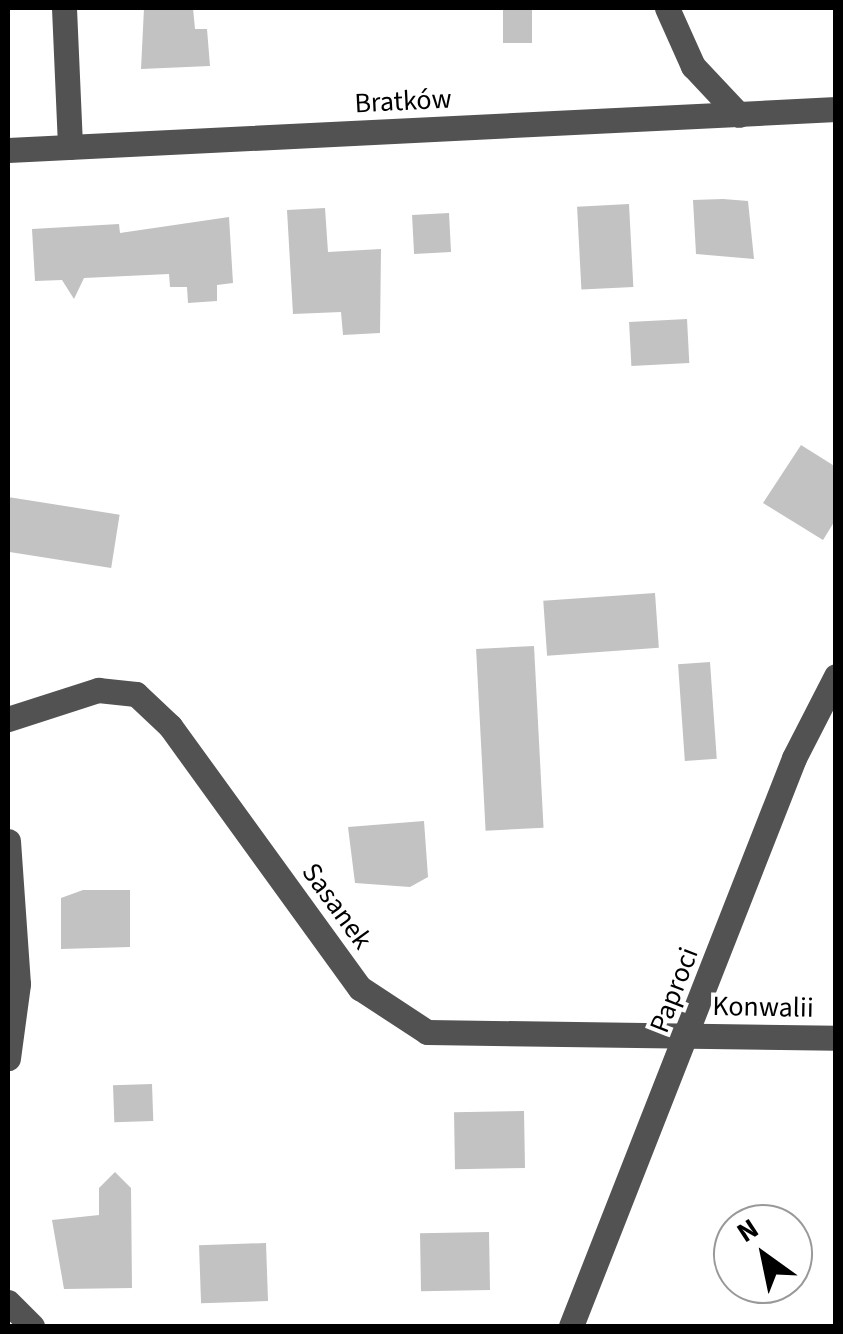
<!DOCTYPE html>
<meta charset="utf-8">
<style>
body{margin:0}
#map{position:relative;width:843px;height:1334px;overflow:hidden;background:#fff;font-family:"Source Sans 3",sans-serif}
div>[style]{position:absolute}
.building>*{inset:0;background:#c2c2c2;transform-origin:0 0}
.minor>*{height:25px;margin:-12.5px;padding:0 12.5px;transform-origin:12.5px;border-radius:12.5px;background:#525252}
span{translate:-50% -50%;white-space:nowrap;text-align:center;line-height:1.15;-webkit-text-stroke:8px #fff;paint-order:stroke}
.street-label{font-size:28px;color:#000}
.frame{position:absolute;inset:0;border:10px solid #000;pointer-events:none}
.north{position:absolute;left:713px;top:1204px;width:100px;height:100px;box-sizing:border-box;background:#fff;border:2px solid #999;border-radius:50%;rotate:327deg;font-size:28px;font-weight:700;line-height:40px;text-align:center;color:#000}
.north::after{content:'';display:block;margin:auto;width:35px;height:45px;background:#000;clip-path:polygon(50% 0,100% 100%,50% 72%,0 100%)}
</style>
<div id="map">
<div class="building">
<i style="clip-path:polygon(144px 8px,193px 8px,195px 29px,207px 29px,210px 66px,141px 69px)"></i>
<i style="left:503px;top:8px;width:29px;height:35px"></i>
<i style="clip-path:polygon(723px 199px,748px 201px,754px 259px,696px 254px,693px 200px)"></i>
<i style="left:629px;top:204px;width:83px;height:52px;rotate:87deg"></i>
<i style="clip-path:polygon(325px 208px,328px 252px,381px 249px,380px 333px,343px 335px,341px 312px,293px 314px,287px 210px)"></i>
<i style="left:449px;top:213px;width:39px;height:37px;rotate:87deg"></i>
<i style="clip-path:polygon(229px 217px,233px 283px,217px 285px,217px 301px,188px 303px,187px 287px,170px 287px,169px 274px,84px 278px,74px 299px,62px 280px,35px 281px,32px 229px,119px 224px,120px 233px)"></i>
<i style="left:687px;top:319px;width:44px;height:58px;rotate:87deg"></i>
<i style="clip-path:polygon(801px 445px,836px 467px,836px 519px,823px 540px,763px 503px)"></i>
<i style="left:8px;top:497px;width:113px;height:54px;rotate:9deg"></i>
<i style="left:655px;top:593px;width:55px;height:112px;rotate:86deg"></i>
<i style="left:534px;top:646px;width:182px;height:58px;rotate:87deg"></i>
<i style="left:710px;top:662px;width:97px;height:32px;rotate:86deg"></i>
<i style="clip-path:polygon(424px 821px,428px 877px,410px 887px,355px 883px,348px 827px)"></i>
<i style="clip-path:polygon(83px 890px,130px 890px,130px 947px,61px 949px,61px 898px)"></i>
<i style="left:152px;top:1084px;width:37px;height:39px;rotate:88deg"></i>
<i style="left:524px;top:1111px;width:57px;height:70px;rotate:89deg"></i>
<i style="clip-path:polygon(115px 1172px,131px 1188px,132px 1288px,64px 1289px,52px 1220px,99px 1215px,99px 1188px)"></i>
<i style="left:489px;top:1232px;width:58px;height:69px;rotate:89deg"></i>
<i style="left:266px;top:1243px;width:58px;height:67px;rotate:88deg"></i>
</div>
<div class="minor">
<i style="left:64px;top:8px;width:139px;rotate:87.5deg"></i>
<i style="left:667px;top:8px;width:64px;rotate:65.9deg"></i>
<i style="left:693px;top:66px;width:67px;rotate:46.8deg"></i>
<i style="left:8px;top:150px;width:829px;rotate:-2.83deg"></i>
<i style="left:8px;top:719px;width:95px;rotate:-17.9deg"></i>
<i style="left:98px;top:690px;width:38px;rotate:6deg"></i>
<i style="left:136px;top:694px;width:47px;rotate:43.3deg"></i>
<i style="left:170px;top:726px;width:324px;rotate:54.1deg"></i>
<i style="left:360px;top:988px;width:80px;rotate:33.3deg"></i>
<i style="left:427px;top:1032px;width:409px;rotate:0.8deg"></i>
<i style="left:8px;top:841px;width:143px;rotate:86deg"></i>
<i style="left:18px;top:984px;width:75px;rotate:97.7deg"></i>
<i style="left:8px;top:1302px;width:34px;rotate:45deg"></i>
<i style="left:571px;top:1326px;width:610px;rotate:-68.56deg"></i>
<i style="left:794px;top:758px;width:92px;rotate:-62.9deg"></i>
</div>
<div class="street-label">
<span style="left:403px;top:101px;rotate:-3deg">Bratków</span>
<span style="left:337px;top:906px;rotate:54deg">Sasanek</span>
<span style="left:674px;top:990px;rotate:-69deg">Paproci</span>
<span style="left:763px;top:1007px;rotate:1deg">Konwalii</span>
</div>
<div class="frame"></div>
<div class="north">N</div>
</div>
